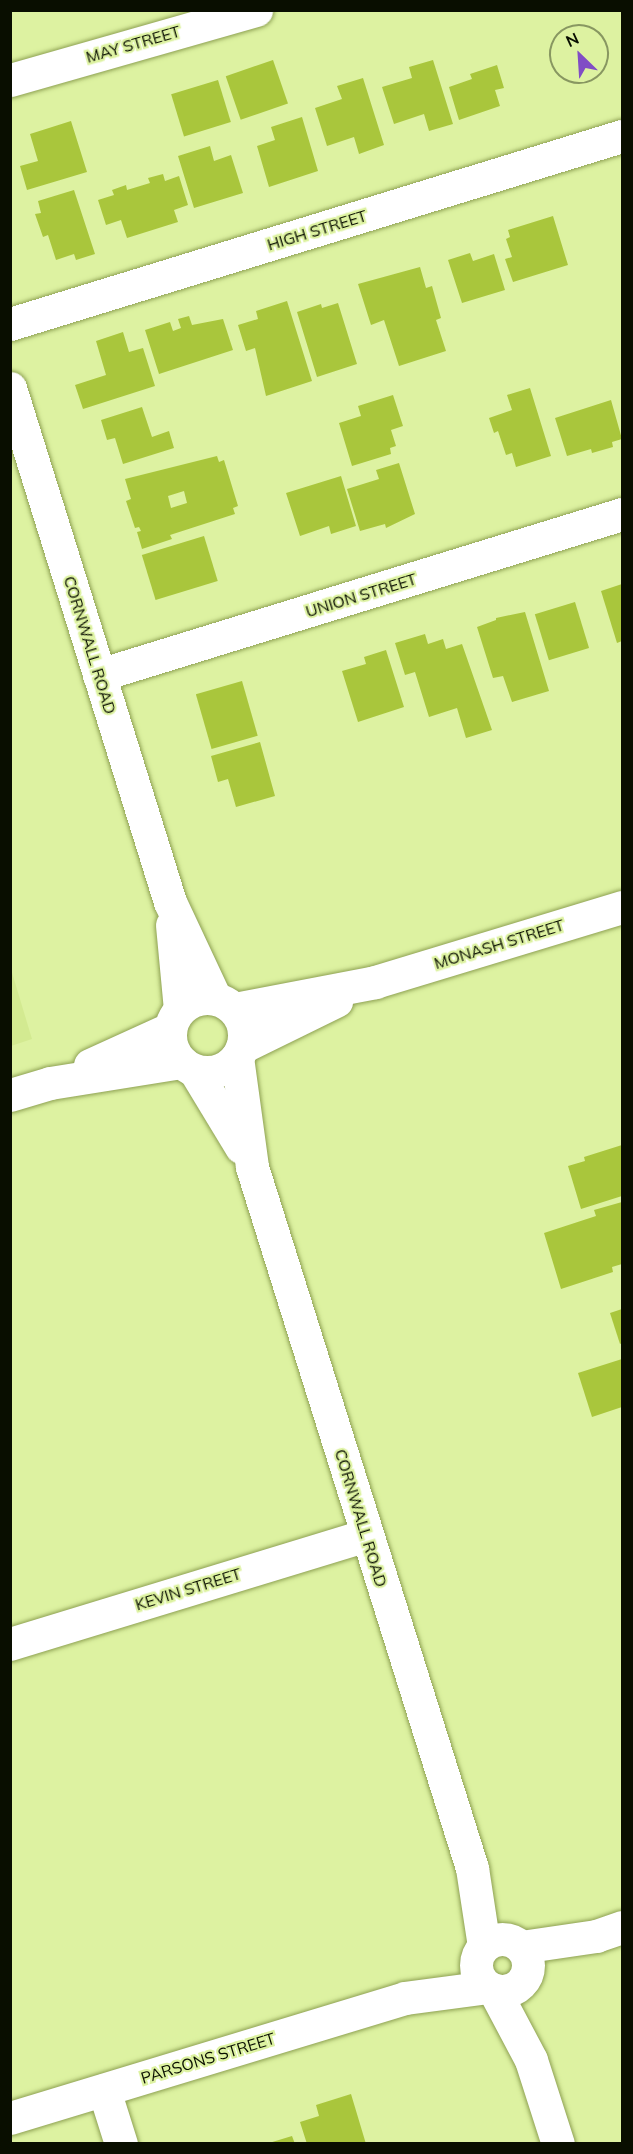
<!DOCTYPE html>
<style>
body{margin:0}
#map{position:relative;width:633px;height:2154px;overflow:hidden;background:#ddf2a1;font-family:Mulish,sans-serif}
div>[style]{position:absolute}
.built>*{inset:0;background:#d3ea91}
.building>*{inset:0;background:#a9c63c;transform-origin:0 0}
.roads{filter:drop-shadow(0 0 2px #8ea153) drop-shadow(0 0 2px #8ea153)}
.minor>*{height:33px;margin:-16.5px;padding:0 16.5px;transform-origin:16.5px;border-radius:16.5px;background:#fff}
.minor>.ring{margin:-16.5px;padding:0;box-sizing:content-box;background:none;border:33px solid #fff;border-radius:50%}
.major>*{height:33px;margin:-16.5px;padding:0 16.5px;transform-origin:16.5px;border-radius:16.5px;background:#fff}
.major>.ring{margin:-16.5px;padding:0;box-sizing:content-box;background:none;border:33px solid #fff;border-radius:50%}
span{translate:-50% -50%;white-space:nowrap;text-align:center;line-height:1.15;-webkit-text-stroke:4.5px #ddf2a1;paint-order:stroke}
.street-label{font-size:16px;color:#090e00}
.frame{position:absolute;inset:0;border:12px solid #090e00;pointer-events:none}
.north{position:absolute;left:549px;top:24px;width:60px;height:60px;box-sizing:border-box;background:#ddf2a1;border:2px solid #889761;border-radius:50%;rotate:335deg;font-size:16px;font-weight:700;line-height:24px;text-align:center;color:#090e00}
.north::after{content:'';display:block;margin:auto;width:21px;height:27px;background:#814dc5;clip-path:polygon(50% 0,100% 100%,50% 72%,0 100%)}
</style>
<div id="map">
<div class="built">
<i style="clip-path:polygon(10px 966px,32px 1039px,11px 1046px,10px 1046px)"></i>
</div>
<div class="building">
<i style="left:273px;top:60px;width:46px;height:50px;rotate:71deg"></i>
<i style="clip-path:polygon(433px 60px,453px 124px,429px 131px,424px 114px,394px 124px,382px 87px,412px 78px,409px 67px)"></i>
<i style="clip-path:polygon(497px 65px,504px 88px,495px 90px,500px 106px,459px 120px,449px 87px,472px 79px,470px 74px)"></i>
<i style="clip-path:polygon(363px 78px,384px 145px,359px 154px,354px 137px,327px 146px,315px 108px,342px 99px,337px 86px)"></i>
<i style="left:218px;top:80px;width:44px;height:49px;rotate:73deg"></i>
<i style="clip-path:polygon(302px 117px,318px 171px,269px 187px,257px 146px,275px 140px,271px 127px)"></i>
<i style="clip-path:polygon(71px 121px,87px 172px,27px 190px,20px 166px,38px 161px,30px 134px)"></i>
<i style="clip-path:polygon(210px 146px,214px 161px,231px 155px,243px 193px,194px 208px,178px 156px)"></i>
<i style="clip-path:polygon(163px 174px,165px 181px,179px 176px,188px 205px,174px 210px,178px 222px,127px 238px,121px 220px,106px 225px,98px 200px,114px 195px,112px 190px,126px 185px,127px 190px,150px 183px,148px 178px)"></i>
<i style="clip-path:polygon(74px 190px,95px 254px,76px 260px,74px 254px,56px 260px,48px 235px,43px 237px,35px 214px,41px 213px,38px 201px)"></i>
<i style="clip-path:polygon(553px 216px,568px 265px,513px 282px,505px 259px,512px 257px,506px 239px,510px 237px,508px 230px)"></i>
<i style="clip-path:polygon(470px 253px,473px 261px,494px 254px,505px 290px,462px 303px,448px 260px)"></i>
<i style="clip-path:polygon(420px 267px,426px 288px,432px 286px,441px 318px,436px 320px,446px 351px,399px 366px,384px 320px,371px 325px,358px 284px)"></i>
<i style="clip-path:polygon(287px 301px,312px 381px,266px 396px,255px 348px,246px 351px,238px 325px,258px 319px,256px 311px)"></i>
<i style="clip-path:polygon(338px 303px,357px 364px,317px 377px,297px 312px,321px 304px,322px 308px)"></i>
<i style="clip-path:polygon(189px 316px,192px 325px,223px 319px,233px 350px,159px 374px,145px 330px,170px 322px,173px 331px,181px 328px,178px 319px)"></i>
<i style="clip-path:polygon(123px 332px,129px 352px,143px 348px,155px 386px,83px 409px,75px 385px,106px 375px,96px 341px)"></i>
<i style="clip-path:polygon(530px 388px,551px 456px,516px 467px,512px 453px,506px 455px,498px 431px,494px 433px,489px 418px,512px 410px,507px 395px)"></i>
<i style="clip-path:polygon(393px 395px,403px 426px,391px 430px,396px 446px,390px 448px,391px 454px,352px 466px,339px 423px,361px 416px,358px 406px)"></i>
<i style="clip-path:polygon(611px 400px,622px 439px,612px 442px,613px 447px,592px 453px,591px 449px,567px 456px,555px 418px)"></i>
<i style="clip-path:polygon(142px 407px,152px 437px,169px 431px,174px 448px,123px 464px,115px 438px,107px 440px,101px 420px)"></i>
<i style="clip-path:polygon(evenodd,217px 456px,219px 462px,224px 460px,238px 506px,233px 508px,235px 514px,170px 535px,172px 539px,142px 549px,137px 532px,141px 531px,139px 527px,135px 528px,126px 501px,131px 499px,125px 479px,217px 456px,184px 491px,187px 503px,171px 508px,168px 496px,184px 491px)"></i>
<i style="clip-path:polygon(399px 463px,415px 514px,386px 528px,385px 524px,360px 531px,347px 489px,379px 479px,376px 470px)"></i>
<i style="clip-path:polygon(341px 476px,356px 526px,331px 534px,329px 526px,300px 536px,286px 493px)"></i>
<i style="left:204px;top:536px;width:47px;height:65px;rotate:73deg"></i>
<i style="clip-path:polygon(622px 584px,622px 641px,617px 643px,601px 591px)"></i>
<i style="left:575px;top:602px;width:48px;height:42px;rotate:73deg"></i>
<i style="clip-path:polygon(525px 612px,549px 691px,512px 702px,503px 676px,493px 678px,477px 627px,496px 620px,496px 618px)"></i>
<i style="clip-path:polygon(425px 634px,428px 644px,443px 639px,446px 649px,462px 644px,492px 730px,466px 738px,457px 708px,429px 717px,415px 672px,405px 675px,395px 643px)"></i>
<i style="clip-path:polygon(386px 650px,404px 707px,358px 722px,342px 671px,366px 664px,364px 657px)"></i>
<i style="left:242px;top:681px;width:57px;height:48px;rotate:74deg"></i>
<i style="clip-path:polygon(260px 742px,275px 796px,236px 807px,228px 779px,218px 782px,211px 756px)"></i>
<i style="clip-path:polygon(622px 1145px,622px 1196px,581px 1209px,568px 1166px,585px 1161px,584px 1157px)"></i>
<i style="clip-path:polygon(622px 1202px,622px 1264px,612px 1267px,613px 1272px,561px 1289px,544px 1233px,596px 1216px,594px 1210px)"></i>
<i style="clip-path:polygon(622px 1309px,622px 1343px,620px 1344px,610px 1313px)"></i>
<i style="clip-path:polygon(622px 1359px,622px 1407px,592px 1417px,578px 1373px)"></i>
<i style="clip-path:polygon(351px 2094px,366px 2144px,307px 2144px,300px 2122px,319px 2116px,316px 2105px)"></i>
<i style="clip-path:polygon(292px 2136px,295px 2144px,269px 2144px,269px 2143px)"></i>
</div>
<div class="roads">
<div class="minor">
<i style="left:10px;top:80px;width:256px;rotate:-15.9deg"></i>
<i style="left:10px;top:324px;width:640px;rotate:-17.08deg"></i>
<i style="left:99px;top:675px;width:547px;rotate:-17.11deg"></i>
<i style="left:234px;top:1009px;width:144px;rotate:-10.8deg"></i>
<i style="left:375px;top:982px;width:258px;rotate:-16.9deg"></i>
<i style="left:242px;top:1047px;width:105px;rotate:-26.1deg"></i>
<i style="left:237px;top:1057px;width:111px;rotate:82.2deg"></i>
<i style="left:252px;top:1167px;width:735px;rotate:72.58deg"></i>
<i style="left:472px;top:1868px;width:79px;rotate:81.3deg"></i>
<i style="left:195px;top:1071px;width:89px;rotate:58.8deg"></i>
<i style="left:10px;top:1644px;width:372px;rotate:-17deg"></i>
<i class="ring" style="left:476px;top:1939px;width:19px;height:19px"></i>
<i style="left:521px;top:1947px;width:76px;rotate:-8.3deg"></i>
<i style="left:596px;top:1936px;width:28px;rotate:-19deg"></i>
<i style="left:494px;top:1990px;width:79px;rotate:62.1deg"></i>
<i style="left:531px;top:2060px;width:88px;rotate:72.2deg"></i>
<i style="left:104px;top:2090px;width:57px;rotate:72.5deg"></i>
<i style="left:10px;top:2118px;width:413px;rotate:-16.9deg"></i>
<i style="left:405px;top:1998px;width:83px;rotate:-7.6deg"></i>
</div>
<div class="major">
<i style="left:10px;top:388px;width:538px;rotate:72.71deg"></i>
<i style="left:170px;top:902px;width:106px;rotate:64.9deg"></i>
<i style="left:172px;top:925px;width:84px;rotate:84.6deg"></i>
<i class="ring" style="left:170px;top:998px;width:41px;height:41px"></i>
<i style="left:90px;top:1065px;width:87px;rotate:-24.5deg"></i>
<i style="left:10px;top:1095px;width:42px;rotate:-16.7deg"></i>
<i style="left:50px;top:1083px;width:133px;rotate:-9.1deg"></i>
</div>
</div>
<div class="street-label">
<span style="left:133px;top:44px;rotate:-16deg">MAY STREET</span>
<span style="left:317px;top:230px;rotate:-17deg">HIGH STREET</span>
<span style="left:361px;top:595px;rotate:-17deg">UNION STREET</span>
<span style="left:90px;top:645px;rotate:73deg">CORNWALL ROAD</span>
<span style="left:499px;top:944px;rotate:-17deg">MONASH STREET</span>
<span style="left:361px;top:1518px;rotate:73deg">CORNWALL ROAD</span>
<span style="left:188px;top:1589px;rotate:-17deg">KEVIN STREET</span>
<span style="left:208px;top:2058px;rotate:-17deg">PARSONS STREET</span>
</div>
<div class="frame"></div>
<div class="north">N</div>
</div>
